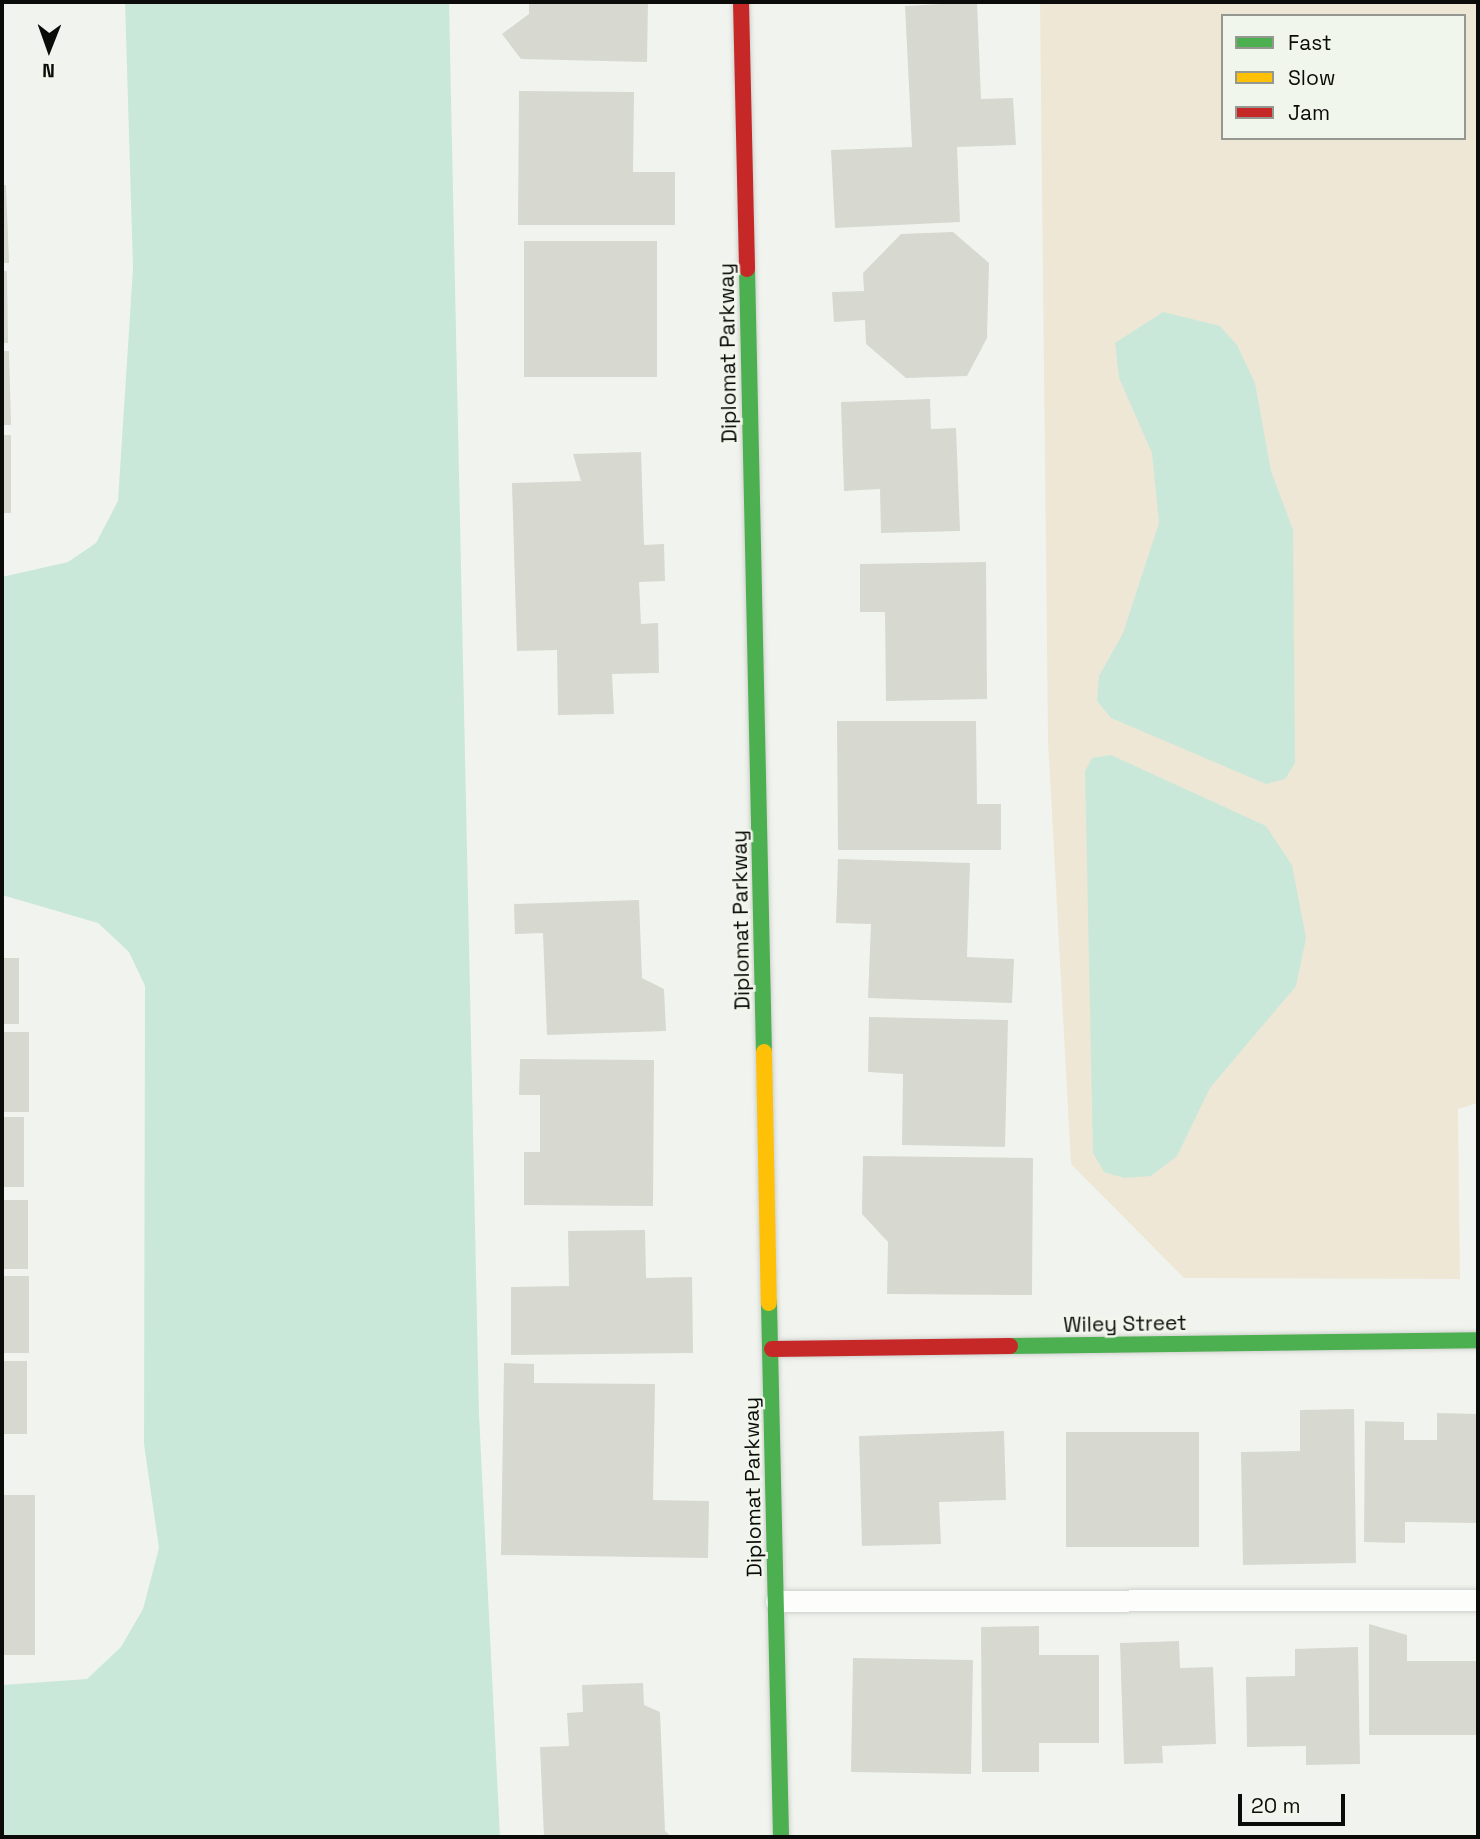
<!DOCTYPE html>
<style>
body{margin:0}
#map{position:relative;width:1480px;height:1839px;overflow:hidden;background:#f1f4ee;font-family:"Space Grotesk",sans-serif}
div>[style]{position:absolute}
.green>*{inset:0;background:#eee7d5}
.water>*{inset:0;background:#cae8da}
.building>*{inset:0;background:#d7d8cf;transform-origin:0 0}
.roads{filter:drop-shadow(0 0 2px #cfd1cd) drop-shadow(0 0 2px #cfd1cd)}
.lane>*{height:21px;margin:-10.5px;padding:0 10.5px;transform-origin:10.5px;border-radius:10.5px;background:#fdfdfc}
.fast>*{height:16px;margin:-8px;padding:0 8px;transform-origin:8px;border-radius:8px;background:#4caf50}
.slow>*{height:16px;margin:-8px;padding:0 8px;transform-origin:8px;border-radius:8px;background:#ffc107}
.jam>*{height:16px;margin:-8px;padding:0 8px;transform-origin:8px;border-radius:8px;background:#c62828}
span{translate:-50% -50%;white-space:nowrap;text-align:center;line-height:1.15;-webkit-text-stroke:5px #f1f6ec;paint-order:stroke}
.street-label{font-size:21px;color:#0b0c09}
.frame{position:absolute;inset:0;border:4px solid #0b0c09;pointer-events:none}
.legend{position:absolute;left:1221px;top:14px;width:245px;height:126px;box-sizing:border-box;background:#f1f6ec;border:2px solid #959891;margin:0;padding:9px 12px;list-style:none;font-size:21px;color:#0b0c09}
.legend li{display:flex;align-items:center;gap:14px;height:35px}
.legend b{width:35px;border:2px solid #959891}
.north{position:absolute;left:14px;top:14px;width:70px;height:70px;-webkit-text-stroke:5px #f1f6ec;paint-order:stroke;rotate:181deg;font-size:19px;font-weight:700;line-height:28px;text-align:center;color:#0b0c09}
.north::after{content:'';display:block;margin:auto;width:24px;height:32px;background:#0b0c09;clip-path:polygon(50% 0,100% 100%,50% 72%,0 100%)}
.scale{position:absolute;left:1238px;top:1794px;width:107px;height:32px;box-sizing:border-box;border:4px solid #0b0c09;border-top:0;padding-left:9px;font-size:21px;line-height:24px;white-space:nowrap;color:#0b0c09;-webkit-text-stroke:5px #f1f6ec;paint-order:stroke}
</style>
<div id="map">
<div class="green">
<i style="clip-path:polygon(evenodd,1040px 2px,1478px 2px,1478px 1103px,1458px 1109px,1460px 1279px,1184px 1278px,1071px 1164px,1048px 741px,1040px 2px,1223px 16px,1464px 16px,1464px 138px,1223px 138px,1223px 16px)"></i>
</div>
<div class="water">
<i style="clip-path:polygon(125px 2px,449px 2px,479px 1414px,500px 1837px,2px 1837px,2px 1685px,87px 1679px,121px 1647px,143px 1609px,159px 1548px,144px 1444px,145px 986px,129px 952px,98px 923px,2px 895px,2px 577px,68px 562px,96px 543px,118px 501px,133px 268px)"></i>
<i style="clip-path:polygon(1163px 312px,1220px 326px,1237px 345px,1255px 383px,1271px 471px,1293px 530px,1295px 763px,1285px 779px,1266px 784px,1111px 718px,1097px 701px,1099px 676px,1123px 633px,1159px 523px,1152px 453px,1119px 378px,1115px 343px)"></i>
<i style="clip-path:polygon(1111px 755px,1266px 826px,1292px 865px,1306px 938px,1296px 986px,1210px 1088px,1177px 1156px,1151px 1176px,1124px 1178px,1104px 1172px,1093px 1153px,1085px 771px,1092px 758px)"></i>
</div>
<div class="building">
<i style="clip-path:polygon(529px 2px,648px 2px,647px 62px,521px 59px,502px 34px,529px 14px)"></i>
<i style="clip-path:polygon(977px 2px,981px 99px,1013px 98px,1016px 145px,957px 147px,960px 222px,835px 228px,831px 150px,912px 147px,905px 6px)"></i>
<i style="clip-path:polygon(519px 91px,634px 92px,633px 172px,675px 172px,675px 225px,518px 225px)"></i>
<i style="clip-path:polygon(2px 185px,6px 185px,9px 263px,2px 263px)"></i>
<i style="clip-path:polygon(953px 232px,989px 263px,987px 338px,967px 376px,906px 378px,866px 344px,865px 320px,834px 322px,832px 292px,864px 291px,863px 273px,901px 234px)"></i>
<i style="left:524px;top:241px;width:133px;height:136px"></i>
<i style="clip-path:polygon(2px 271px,7px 271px,8px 343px,2px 343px)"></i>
<i style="clip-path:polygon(2px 351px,9px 351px,11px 425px,2px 425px)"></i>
<i style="clip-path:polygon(930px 399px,931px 429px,956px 428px,960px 531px,881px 533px,880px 489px,844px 491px,841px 402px)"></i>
<i style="left:2px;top:435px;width:9px;height:78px"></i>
<i style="clip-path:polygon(641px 452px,644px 545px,664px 544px,665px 581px,639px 582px,641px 624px,658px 623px,659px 673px,612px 674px,614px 714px,558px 715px,557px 650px,517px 651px,512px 483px,581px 481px,573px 454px)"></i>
<i style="clip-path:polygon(986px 562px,987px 699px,886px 701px,885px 612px,860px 612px,860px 564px)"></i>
<i style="clip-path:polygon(837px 721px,976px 721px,977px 804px,1001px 804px,1001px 850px,838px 850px)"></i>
<i style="clip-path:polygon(838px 859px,970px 863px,967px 957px,1014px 959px,1012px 1003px,868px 998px,871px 924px,836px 923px)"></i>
<i style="clip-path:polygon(639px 900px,642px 978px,664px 989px,666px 1031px,547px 1035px,543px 933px,515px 934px,514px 904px)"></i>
<i style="left:2px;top:958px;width:17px;height:66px"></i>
<i style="clip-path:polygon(869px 1017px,1008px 1020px,1005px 1147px,902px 1145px,903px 1074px,868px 1072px)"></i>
<i style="left:2px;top:1032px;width:27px;height:80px"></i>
<i style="clip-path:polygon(520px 1059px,654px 1060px,653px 1206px,524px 1205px,524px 1152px,540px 1152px,540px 1095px,519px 1095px)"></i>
<i style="left:2px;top:1117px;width:22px;height:70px"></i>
<i style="clip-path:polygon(863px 1156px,1033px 1158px,1032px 1295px,887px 1294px,888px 1242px,862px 1214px)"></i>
<i style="left:2px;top:1200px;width:26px;height:69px"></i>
<i style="clip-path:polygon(645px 1230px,646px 1278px,692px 1277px,693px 1353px,511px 1355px,511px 1287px,569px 1286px,568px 1231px)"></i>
<i style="left:2px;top:1276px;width:27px;height:77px"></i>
<i style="left:2px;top:1361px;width:25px;height:73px"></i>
<i style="clip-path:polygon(504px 1363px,534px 1364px,534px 1383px,655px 1384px,653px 1500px,709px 1501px,708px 1558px,501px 1555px)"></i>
<i style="clip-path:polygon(1354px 1409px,1356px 1563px,1243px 1565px,1241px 1452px,1300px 1451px,1300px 1410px)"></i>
<i style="clip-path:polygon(1437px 1413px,1478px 1414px,1478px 1523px,1405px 1522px,1405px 1543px,1364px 1542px,1365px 1421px,1404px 1422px,1404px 1440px,1437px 1440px)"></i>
<i style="clip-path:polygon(1004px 1431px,1006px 1500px,939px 1502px,941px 1544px,862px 1546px,859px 1436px)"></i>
<i style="left:1066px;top:1432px;width:133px;height:115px"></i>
<i style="left:3px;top:1495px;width:32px;height:160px"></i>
<i style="clip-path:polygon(1369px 1624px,1407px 1635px,1407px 1661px,1478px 1661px,1478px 1735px,1369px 1735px)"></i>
<i style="clip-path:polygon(1039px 1626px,1039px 1655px,1099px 1655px,1099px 1743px,1039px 1743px,1039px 1772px,982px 1772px,981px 1627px)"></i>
<i style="clip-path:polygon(1179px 1641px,1180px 1668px,1213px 1667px,1216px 1744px,1162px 1746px,1163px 1763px,1124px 1764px,1120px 1643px)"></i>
<i style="clip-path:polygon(1358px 1647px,1360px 1764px,1306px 1765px,1306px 1746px,1247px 1747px,1246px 1677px,1295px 1676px,1295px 1649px)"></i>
<i style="left:853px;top:1658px;width:120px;height:114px;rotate:1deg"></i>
<i style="clip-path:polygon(643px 1683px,644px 1705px,660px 1712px,665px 1831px,672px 1837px,544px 1837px,540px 1747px,569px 1746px,567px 1713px,583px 1712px,582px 1685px)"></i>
</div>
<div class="roads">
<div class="lane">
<i style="left:776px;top:1601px;width:702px;rotate:-0.08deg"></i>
</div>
<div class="fast">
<i style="left:747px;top:269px;width:783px;rotate:88.76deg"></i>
<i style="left:769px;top:1303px;width:534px;rotate:88.71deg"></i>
<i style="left:1010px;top:1346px;width:468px;rotate:-0.7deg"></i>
</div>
<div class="slow">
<i style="left:764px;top:1052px;width:251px;rotate:88.9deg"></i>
</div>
<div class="jam">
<i style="left:741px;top:2px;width:267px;rotate:88.7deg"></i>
<i style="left:772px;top:1349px;width:238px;rotate:-0.7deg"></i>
</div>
</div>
<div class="street-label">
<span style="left:728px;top:353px;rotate:-91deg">Diplomat Parkway</span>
<span style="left:741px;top:920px;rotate:-91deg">Diplomat Parkway</span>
<span style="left:1125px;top:1324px;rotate:-1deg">Wiley Street</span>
<span style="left:753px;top:1487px;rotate:-91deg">Diplomat Parkway</span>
</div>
<div class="frame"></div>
<ul class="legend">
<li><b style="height:9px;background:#4caf50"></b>Fast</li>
<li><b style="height:9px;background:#ffc107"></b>Slow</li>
<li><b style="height:9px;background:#c62828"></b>Jam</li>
</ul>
<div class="north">N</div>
<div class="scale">20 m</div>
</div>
